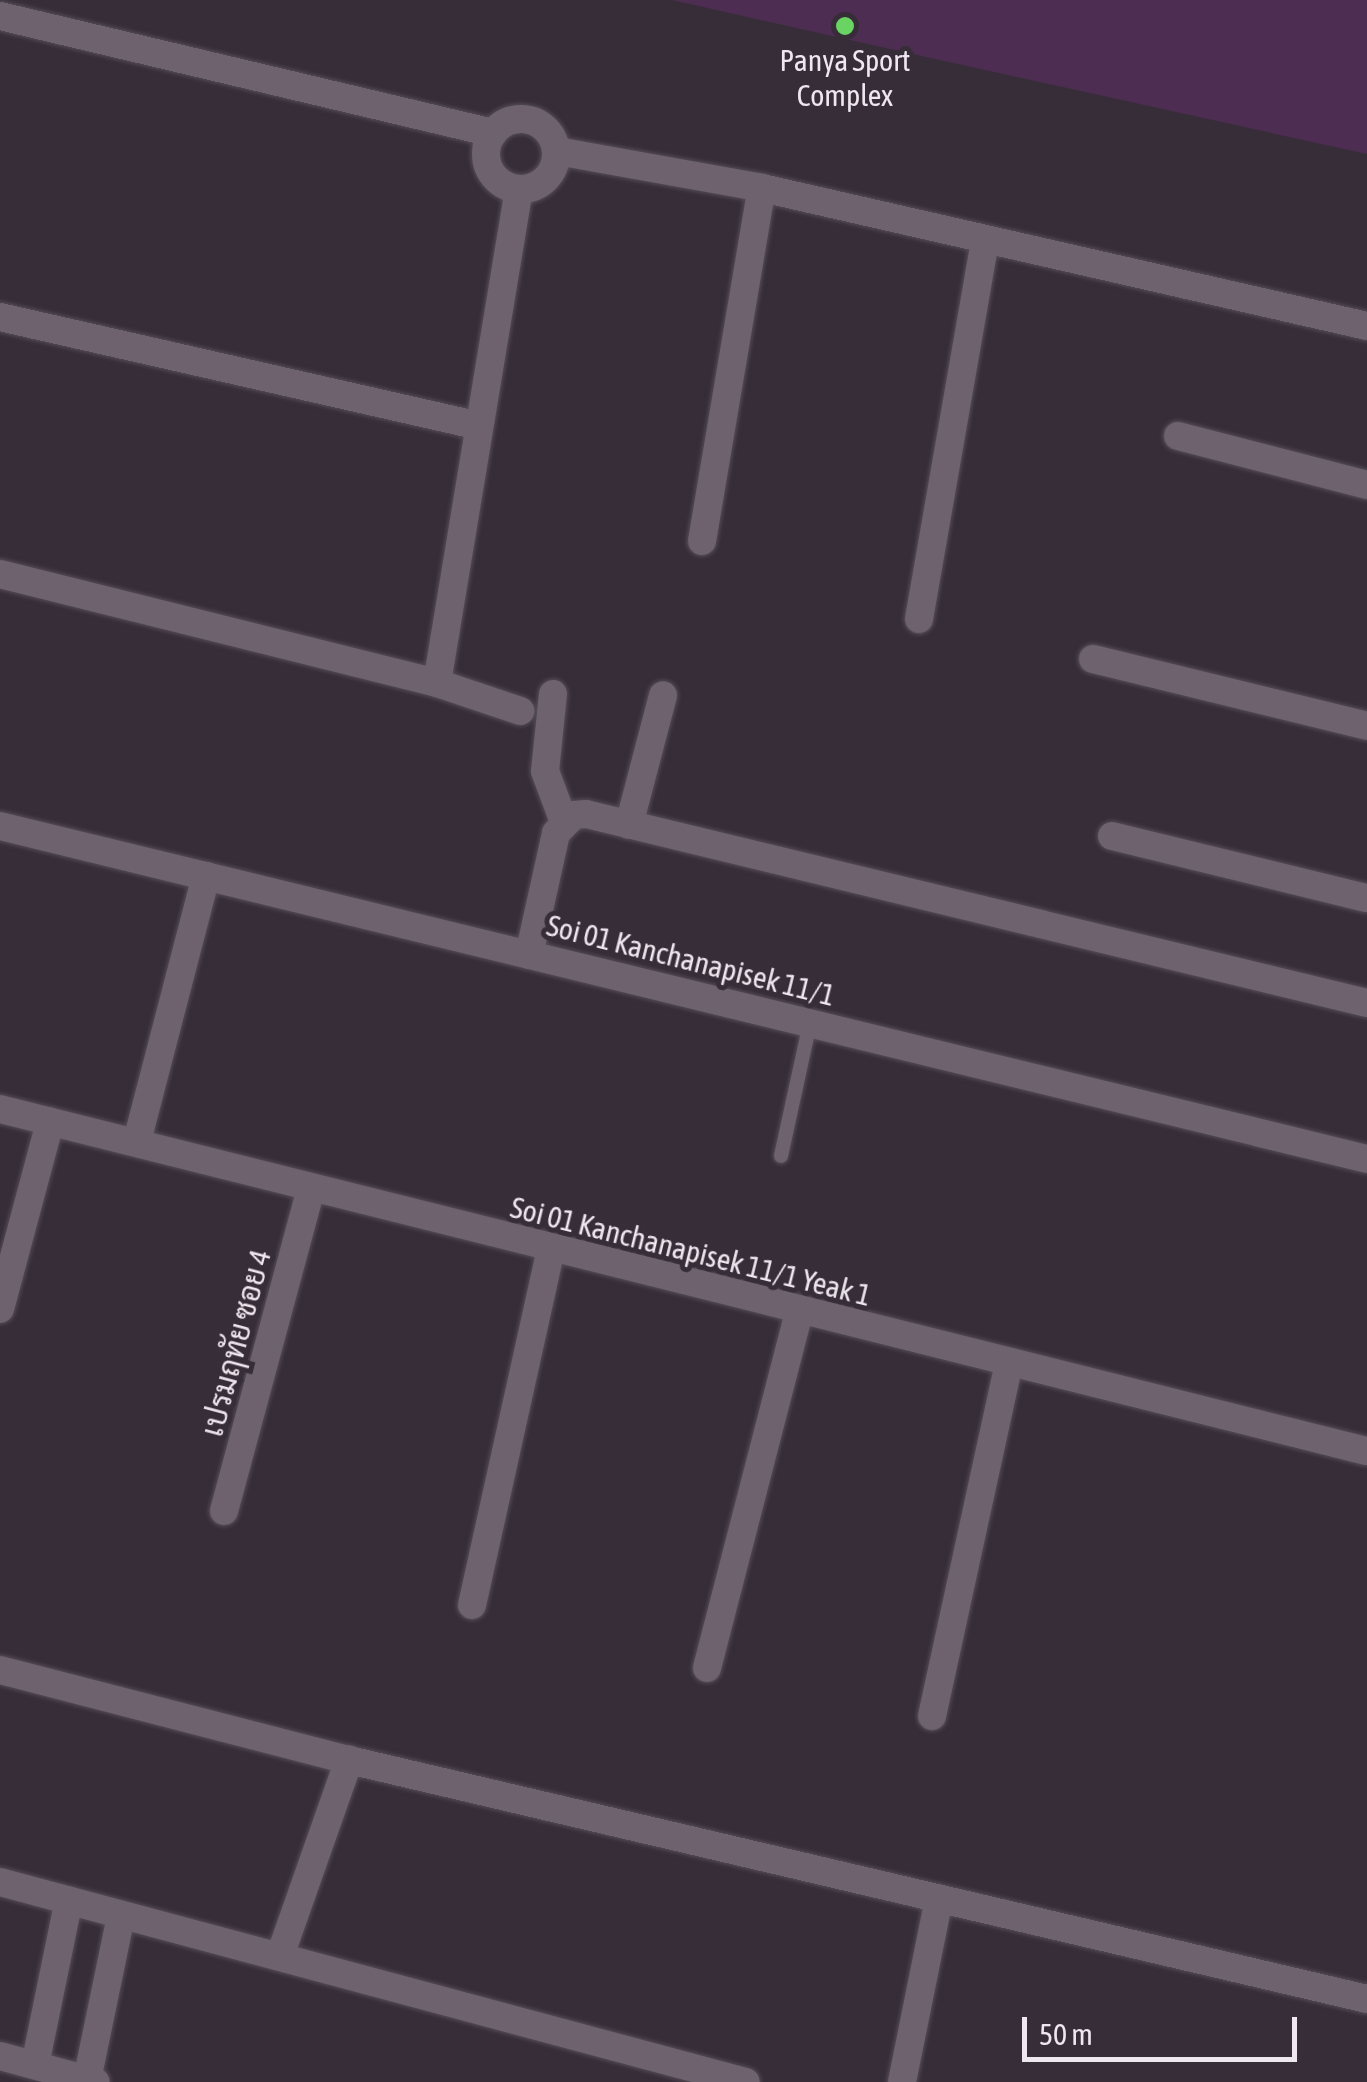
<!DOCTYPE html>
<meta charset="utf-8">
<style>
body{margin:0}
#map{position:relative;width:1367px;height:2082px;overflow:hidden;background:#372d38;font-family:"Asap Condensed",Sarabun,sans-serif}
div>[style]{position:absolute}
.green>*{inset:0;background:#4e2d53}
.roads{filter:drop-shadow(0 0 2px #544c55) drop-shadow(0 0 2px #544c55)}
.service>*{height:14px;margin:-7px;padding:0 7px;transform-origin:7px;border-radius:7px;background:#6d626e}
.minor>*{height:28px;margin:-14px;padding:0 14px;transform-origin:14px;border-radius:14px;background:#6d626e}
.minor>.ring{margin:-14px;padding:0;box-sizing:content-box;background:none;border:28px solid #6d626e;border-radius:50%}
.dots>*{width:28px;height:28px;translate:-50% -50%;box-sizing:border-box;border:5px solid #372d38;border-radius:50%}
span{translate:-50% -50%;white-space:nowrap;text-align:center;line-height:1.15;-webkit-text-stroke:10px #372d38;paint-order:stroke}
.poi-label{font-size:30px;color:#eee7ef}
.street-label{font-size:30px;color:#eee7ef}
.scale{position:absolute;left:1022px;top:2017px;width:275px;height:45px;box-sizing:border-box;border:5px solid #eee7ef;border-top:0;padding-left:12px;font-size:30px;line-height:35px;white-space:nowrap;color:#eee7ef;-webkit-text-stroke:8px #372d38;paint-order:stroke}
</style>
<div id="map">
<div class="green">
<i style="clip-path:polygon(672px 0,1367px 0,1367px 154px,899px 51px)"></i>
</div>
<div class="roads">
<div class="service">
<i style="left:781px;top:1156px;width:136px;rotate:-77.7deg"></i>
</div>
<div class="minor">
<i style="left:0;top:16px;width:507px;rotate:13.35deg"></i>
<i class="ring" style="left:486px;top:119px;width:42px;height:42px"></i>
<i style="left:557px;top:151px;width:208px;rotate:10.2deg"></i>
<i style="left:762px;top:188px;width:621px;rotate:12.85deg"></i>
<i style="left:0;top:317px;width:491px;rotate:12.8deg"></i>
<i style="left:1178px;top:436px;width:195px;rotate:14.5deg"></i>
<i style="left:702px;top:541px;width:358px;rotate:-80.4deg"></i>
<i style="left:0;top:574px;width:450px;rotate:14deg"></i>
<i style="left:437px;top:683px;width:88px;rotate:18.6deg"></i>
<i style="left:919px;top:619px;width:385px;rotate:-80.1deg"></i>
<i style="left:1093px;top:659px;width:282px;rotate:13.7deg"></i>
<i style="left:437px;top:683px;width:501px;rotate:-80.58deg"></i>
<i style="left:553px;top:694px;width:77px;rotate:95.9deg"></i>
<i style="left:545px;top:771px;width:54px;rotate:69.6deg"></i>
<i style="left:629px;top:825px;width:134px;rotate:-75.3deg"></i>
<i style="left:0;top:826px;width:1407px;rotate:13.69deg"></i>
<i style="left:1112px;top:836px;width:262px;rotate:13.7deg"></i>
<i style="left:529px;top:955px;width:125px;rotate:-77.5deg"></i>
<i style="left:556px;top:833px;width:25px;rotate:-45deg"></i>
<i style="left:574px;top:815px;width:12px;rotate:-5deg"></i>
<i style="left:586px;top:814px;width:804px;rotate:13.6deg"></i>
<i style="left:0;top:1109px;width:1409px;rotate:14.05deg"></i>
<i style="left:137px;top:1141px;width:274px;rotate:-75.4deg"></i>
<i style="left:0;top:1309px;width:194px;rotate:-75deg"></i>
<i style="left:224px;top:1511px;width:330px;rotate:-74.9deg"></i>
<i style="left:472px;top:1605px;width:365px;rotate:-77.5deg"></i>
<i style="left:707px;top:1668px;width:368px;rotate:-75.5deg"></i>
<i style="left:0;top:1670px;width:360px;rotate:14.5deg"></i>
<i style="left:349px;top:1760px;width:1046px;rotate:13.21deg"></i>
<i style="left:932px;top:1716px;width:362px;rotate:-77.7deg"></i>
<i style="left:0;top:1882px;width:772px;rotate:15.01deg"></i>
<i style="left:281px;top:1953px;width:205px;rotate:-70.6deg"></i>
<i style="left:0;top:2056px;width:99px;rotate:15.2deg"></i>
<i style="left:35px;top:2065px;width:168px;rotate:-78.4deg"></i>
<i style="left:87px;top:2080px;width:167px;rotate:-78.3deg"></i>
<i style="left:902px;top:2082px;width:187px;rotate:-78.6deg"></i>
</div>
</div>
<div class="dots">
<i style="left:845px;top:26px;background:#69d364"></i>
</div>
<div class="poi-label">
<span style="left:845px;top:77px">Panya Sport<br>Complex</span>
</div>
<div class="street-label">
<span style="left:691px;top:960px;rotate:14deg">Soi 01 Kanchanapisek 11/1</span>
<span style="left:691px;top:1251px;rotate:14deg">Soi 01 Kanchanapisek 11/1 Yeak 1</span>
<span style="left:236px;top:1343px;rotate:-75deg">เปรมฤทัย ซอย 4</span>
</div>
<div class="scale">50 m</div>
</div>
